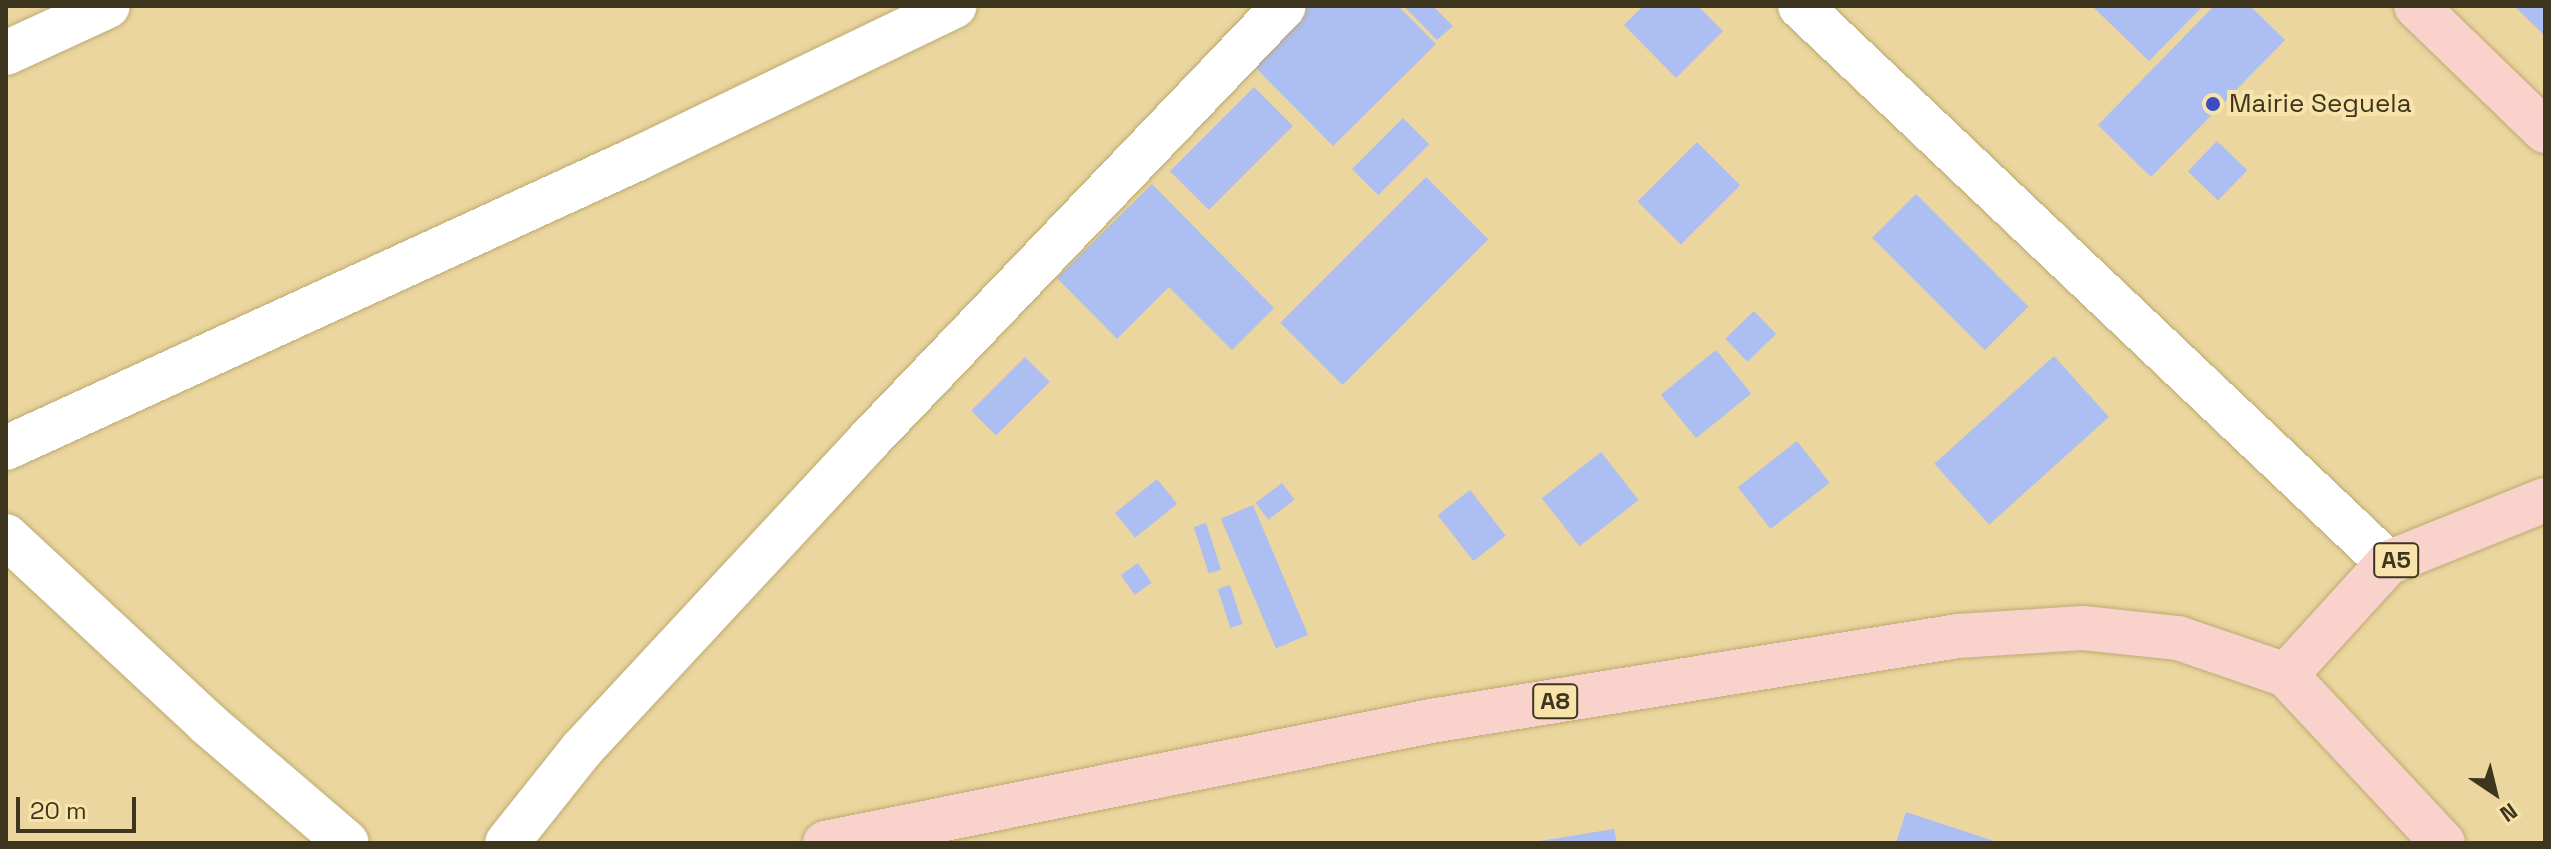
<!DOCTYPE html>
<style>
body{margin:0}
#map{position:relative;width:2551px;height:849px;overflow:hidden;background:#ead69e;font-family:"Space Grotesk",sans-serif}
div>[style]{position:absolute}
.building>*{inset:0;background:#adbef2;transform-origin:0 0}
.roads{filter:drop-shadow(0 0 2px #bdaa73) drop-shadow(0 0 2px #bdaa73)}
.minor>*{height:44px;margin:-22px;padding:0 22px;transform-origin:22px;border-radius:22px;background:#fff}
.tertiary>*{height:44px;margin:-22px;padding:0 22px;transform-origin:22px;border-radius:22px;background:#fff}
.primary>*{height:44px;margin:-22px;padding:0 22px;transform-origin:22px;border-radius:22px;background:#f8d2cb}
.dots>*{width:22px;height:22px;translate:-50% -50%;box-sizing:border-box;border:4px solid #f8e3ab;border-radius:50%}
span{translate:-50% -50%;white-space:nowrap;text-align:center;line-height:1.15;-webkit-text-stroke:8px #f8e3ab;paint-order:stroke}
.shield-label span{padding:2px 6px;background:#f8e3ab;border:2px solid;border-radius:6px;-webkit-text-stroke-width:0}
.shield-label{font-size:24px;color:#3d351e;font-weight:700}
.poi-label{font-size:26px;color:#3d351e}
.left{translate:0 -50%;text-align:left}
.frame{position:absolute;inset:0;border:8px solid #3d351e;pointer-events:none}
.north{position:absolute;left:2455px;top:753px;width:80px;height:80px;-webkit-text-stroke:6px #f8e3ab;paint-order:stroke;rotate:145deg;font-size:22px;font-weight:700;line-height:32px;text-align:center;color:#3d351e}
.north::after{content:'';display:block;margin:auto;width:28px;height:36px;background:#3d351e;clip-path:polygon(50% 0,100% 100%,50% 72%,0 100%)}
.scale{position:absolute;left:16px;top:797px;width:120px;height:36px;box-sizing:border-box;border:4px solid #3d351e;border-top:0;padding-left:10px;font-size:24px;line-height:28px;white-space:nowrap;color:#3d351e;-webkit-text-stroke:6px #f8e3ab;paint-order:stroke}
</style>
<div id="map">
<div class="building">
<i style="clip-path:polygon(1301px 6px,1398px 6px,1436px 44px,1333px 146px,1247px 59px)"></i>
<i style="clip-path:polygon(1404px 6px,1433px 6px,1453px 26px,1437px 40px)"></i>
<i style="clip-path:polygon(1643px 6px,1698px 6px,1723px 31px,1676px 78px,1624px 25px)"></i>
<i style="clip-path:polygon(2092px 6px,2203px 6px,2149px 61px)"></i>
<i style="clip-path:polygon(2214px 6px,2250px 6px,2285px 40px,2151px 177px,2098px 125px)"></i>
<i style="clip-path:polygon(2514px 6px,2545px 6px,2545px 36px)"></i>
<i style="left:1254px;top:87px;width:55px;height:119px;rotate:45deg"></i>
<i style="left:1403px;top:118px;width:37px;height:72px;rotate:45deg"></i>
<i style="left:2217px;top:141px;width:42px;height:42px;rotate:44deg"></i>
<i style="left:1697px;top:142px;width:61px;height:84px;rotate:45deg"></i>
<i style="left:1426px;top:177px;width:88px;height:206px;rotate:45deg"></i>
<i style="clip-path:polygon(1152px 184px,1274px 308px,1232px 350px,1169px 287px,1117px 339px,1057px 278px)"></i>
<i style="left:1916px;top:194px;width:159px;height:62px;rotate:45deg"></i>
<i style="left:1754px;top:311px;width:32px;height:40px;rotate:46deg"></i>
<i style="left:1716px;top:350px;width:56px;height:71px;rotate:51deg"></i>
<i style="left:2054px;top:356px;width:82px;height:161px;rotate:48deg"></i>
<i style="left:1025px;top:357px;width:35px;height:76px;rotate:45deg"></i>
<i style="left:1797px;top:441px;width:53px;height:75px;rotate:52deg"></i>
<i style="left:1601px;top:452px;width:61px;height:75px;rotate:52deg"></i>
<i style="left:1157px;top:479px;width:32px;height:54px;rotate:51deg"></i>
<i style="left:1282px;top:483px;width:21px;height:33px;rotate:53deg"></i>
<i style="left:1470px;top:490px;width:58px;height:41px;rotate:52deg"></i>
<i style="left:1253px;top:505px;width:141px;height:35px;rotate:67deg"></i>
<i style="left:1206px;top:523px;width:49px;height:13px;rotate:72deg"></i>
<i style="left:1138px;top:563px;width:24px;height:21px;rotate:55deg"></i>
<i style="left:1230px;top:585px;width:41px;height:13px;rotate:72deg"></i>
<i style="clip-path:polygon(1906px 812px,1997px 842px,1997px 843px,1896px 843px)"></i>
<i style="clip-path:polygon(1614px 829px,1617px 843px,1540px 843px,1540px 841px)"></i>
</div>
<div class="roads">
<div class="minor">
<i style="left:1800px;top:6px;width:810px;rotate:43.45deg"></i>
<i style="left:6px;top:53px;width:112px;rotate:-24.7deg"></i>
<i style="left:6px;top:448px;width:699px;rotate:-24.62deg"></i>
<i style="left:641px;top:157px;width:348px;rotate:-25.7deg"></i>
<i style="left:6px;top:536px;width:275px;rotate:42.9deg"></i>
<i style="left:207px;top:723px;width:184px;rotate:40.6deg"></i>
</div>
<div class="tertiary">
<i style="left:507px;top:843px;width:120px;rotate:-51.4deg"></i>
<i style="left:582px;top:749px;width:422px;rotate:-47.1deg"></i>
<i style="left:869px;top:440px;width:600px;rotate:-46.28deg"></i>
</div>
<div class="primary">
<i style="left:2416px;top:6px;width:180px;rotate:44.1deg"></i>
<i style="left:2286px;top:675px;width:151px;rotate:-47.7deg"></i>
<i style="left:2388px;top:563px;width:169px;rotate:-21.9deg"></i>
<i style="left:825px;top:843px;width:618px;rotate:-11.38deg"></i>
<i style="left:1431px;top:721px;width:534px;rotate:-9.16deg"></i>
<i style="left:1958px;top:636px;width:125px;rotate:-3.7deg"></i>
<i style="left:2083px;top:628px;width:96px;rotate:6deg"></i>
<i style="left:2178px;top:638px;width:114px;rotate:18.9deg"></i>
<i style="left:2286px;top:675px;width:230px;rotate:46.9deg"></i>
</div>
</div>
<div class="dots">
<i style="left:2213px;top:104px;background:#3a4ec1"></i>
</div>
<div class="shield-label">
<span style="left:2396px;top:560px">A5</span>
<span style="left:1555px;top:701px">A8</span>
</div>
<div class="poi-label">
<span class="left" style="left:2229px;top:104px">Mairie Seguela</span>
</div>
<div class="frame"></div>
<div class="north">N</div>
<div class="scale">20 m</div>
</div>
